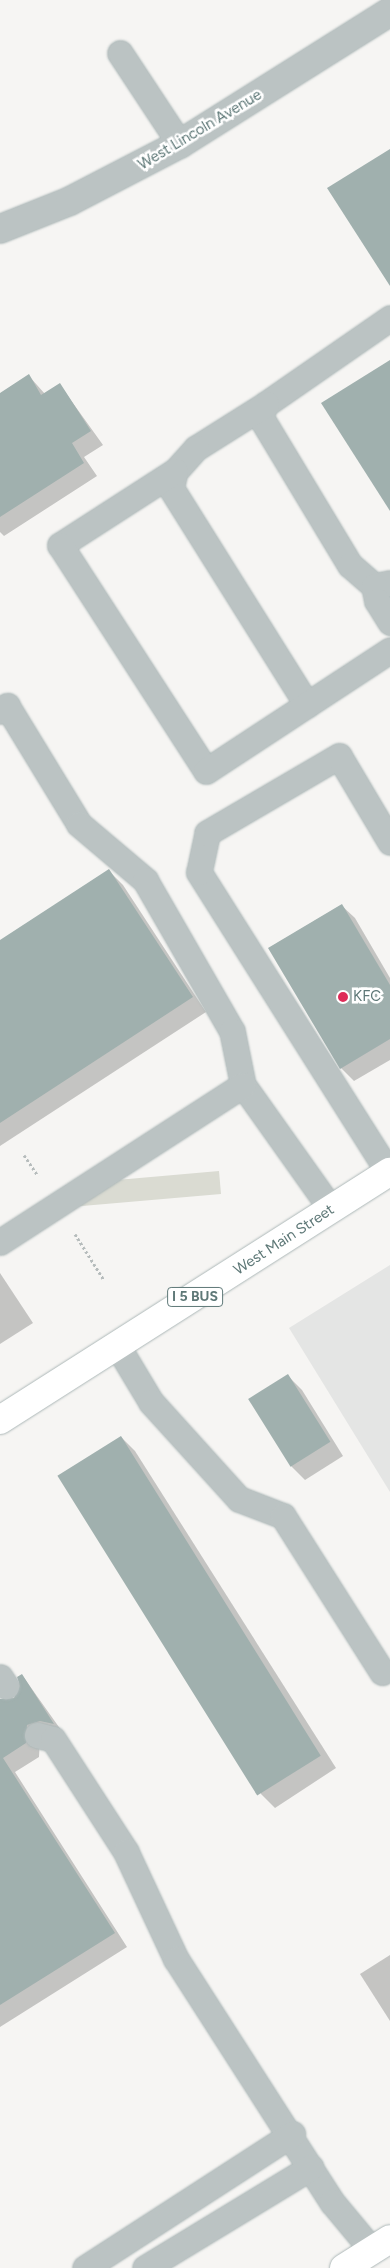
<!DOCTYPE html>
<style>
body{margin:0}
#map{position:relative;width:390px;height:2268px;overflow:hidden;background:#f6f5f3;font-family:Figtree,sans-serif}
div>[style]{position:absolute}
.built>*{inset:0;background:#e4e5e4}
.green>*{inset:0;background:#dadbd2;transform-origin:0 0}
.shadow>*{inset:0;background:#0003}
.building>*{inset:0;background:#a0b0ae;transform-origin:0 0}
.path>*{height:3px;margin-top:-1.5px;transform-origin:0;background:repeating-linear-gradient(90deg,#b6bcbc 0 2.5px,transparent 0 5px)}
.roads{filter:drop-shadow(0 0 1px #adb8b8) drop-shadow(0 0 1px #adb8b8)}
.lane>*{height:25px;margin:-12.5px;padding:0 12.5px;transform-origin:12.5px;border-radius:12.5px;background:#bbc3c3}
.street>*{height:28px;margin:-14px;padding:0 14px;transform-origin:14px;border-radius:14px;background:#bbc3c3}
.secondary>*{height:28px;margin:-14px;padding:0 14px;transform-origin:14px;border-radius:14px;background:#fff}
.primary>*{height:28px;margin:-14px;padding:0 14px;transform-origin:14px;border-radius:14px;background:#fff}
.dots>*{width:14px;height:14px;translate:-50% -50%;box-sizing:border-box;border:2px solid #fff;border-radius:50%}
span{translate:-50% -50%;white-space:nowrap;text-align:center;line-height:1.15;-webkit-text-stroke:5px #fff;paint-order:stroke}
.shield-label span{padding:1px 4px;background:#fff;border:1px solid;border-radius:4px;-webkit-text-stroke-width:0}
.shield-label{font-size:14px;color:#5e7877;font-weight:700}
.street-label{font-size:15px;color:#5e7877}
.poi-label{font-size:15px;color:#5e7877}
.left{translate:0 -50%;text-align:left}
</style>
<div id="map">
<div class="built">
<i style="clip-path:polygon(390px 1265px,390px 1492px,289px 1328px)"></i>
</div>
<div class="green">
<i style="left:219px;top:1171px;width:23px;height:151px;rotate:85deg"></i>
</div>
<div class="shadow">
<i style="clip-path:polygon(29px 376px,45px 394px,60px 385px,103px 445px,84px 457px,97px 476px,4px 536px,0 532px,0 394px)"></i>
<i style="clip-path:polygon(109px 871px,123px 885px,206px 1012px,0 1146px,0 942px)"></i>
<i style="clip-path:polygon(341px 905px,355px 918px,390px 978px,390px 1060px,354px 1081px,341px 1068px,269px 948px)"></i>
<i style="clip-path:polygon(0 1273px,33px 1323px,0 1344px)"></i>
<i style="clip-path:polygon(288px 1376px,302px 1390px,343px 1456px,305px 1480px,291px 1466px)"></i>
<i style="clip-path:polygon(121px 1437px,135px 1451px,336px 1768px,275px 1808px,261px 1794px)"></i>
<i style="clip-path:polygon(22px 1675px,66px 1737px,40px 1738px,39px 1757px,15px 1772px,127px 1947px,0 2027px,0 1700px,14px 1699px)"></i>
<i style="clip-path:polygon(390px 1955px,390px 2021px,360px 1974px)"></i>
</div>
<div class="building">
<i style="clip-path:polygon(390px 149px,390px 286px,327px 188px)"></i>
<i style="clip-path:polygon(390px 360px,390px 511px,321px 403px)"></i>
<i style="clip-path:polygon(29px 374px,41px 395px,60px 383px,91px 431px,72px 443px,84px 463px,0 517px,0 393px)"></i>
<i style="clip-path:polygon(109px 869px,193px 997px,0 1123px,0 940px)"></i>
<i style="clip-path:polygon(342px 904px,390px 985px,390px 1039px,340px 1069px,268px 948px)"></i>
<i style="left:288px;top:1374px;width:80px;height:47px;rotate:58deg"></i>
<i style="left:121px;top:1436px;width:377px;height:75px;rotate:58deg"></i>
<i style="clip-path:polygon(22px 1674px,54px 1724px,40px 1721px,27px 1725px,26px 1743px,3px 1758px,115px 1933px,0 2005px,0 1699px,14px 1698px,20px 1686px,17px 1677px)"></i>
</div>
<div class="path">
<i style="left:24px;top:1155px;width:25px;rotate:56deg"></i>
<i style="left:75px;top:1234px;width:54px;rotate:57.8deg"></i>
</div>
<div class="roads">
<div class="lane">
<i style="left:120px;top:53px;width:109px;rotate:56.6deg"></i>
<i style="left:390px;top:318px;width:151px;rotate:145.3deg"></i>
<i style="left:266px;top:404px;width:13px;rotate:117deg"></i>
<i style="left:260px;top:416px;width:174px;rotate:58.9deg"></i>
<i style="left:350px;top:565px;width:32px;rotate:41deg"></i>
<i style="left:374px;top:586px;width:16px;rotate:-11deg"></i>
<i style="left:266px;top:404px;width:83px;rotate:147.8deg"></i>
<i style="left:196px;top:448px;width:31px;rotate:132deg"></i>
<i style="left:175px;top:471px;width:17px;rotate:103deg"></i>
<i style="left:171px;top:488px;width:256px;rotate:57.9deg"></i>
<i style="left:175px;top:471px;width:137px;rotate:147.2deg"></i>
<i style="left:60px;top:545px;width:269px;rotate:57.1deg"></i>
<i style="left:206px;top:771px;width:220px;rotate:-33.3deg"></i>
<i style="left:374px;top:586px;width:15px;rotate:79deg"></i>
<i style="left:377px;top:601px;width:25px;rotate:58deg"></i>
<i style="left:0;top:711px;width:9px;rotate:-36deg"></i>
<i style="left:7px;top:706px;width:138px;rotate:58.6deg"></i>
<i style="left:79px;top:824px;width:87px;rotate:40.3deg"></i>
<i style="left:145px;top:880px;width:174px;rotate:60.1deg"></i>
<i style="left:232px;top:1031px;width:55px;rotate:78.5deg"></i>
<i style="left:243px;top:1085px;width:152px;rotate:54.6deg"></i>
<i style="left:389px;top:1173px;width:356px;rotate:-122.3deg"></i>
<i style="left:199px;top:872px;width:40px;rotate:-78deg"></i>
<i style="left:207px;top:833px;width:153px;rotate:-30.3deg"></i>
<i style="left:339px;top:756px;width:100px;rotate:59.3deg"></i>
<i style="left:0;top:1242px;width:289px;rotate:-32.9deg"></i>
<i style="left:118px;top:1347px;width:64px;rotate:59deg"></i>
<i style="left:151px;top:1402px;width:131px;rotate:47.8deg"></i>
<i style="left:239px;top:1499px;width:47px;rotate:21.1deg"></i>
<i style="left:283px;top:1516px;width:185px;rotate:57.6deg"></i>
<i style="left:0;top:1677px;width:11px;rotate:56deg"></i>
<i style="left:37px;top:1735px;width:16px;rotate:14deg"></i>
<i style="left:53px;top:1739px;width:135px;rotate:57.1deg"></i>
<i style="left:126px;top:1852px;width:118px;rotate:65deg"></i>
<i style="left:176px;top:1959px;width:289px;rotate:57.3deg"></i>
<i style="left:332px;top:2202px;width:62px;rotate:50.2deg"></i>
<i style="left:85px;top:2268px;width:247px;rotate:-32.9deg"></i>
<i style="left:145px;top:2268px;width:194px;rotate:-31.3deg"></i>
</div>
<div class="street">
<i style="left:0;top:229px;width:75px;rotate:-21.8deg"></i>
<i style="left:70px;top:201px;width:124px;rotate:-27.4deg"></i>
<i style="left:180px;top:144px;width:248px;rotate:-32.2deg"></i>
</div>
<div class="secondary">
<i style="left:344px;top:2268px;width:54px;rotate:-32.2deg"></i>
</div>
<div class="primary">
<i style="left:0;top:1420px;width:462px;rotate:-32.5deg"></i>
</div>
</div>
<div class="dots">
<i style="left:343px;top:997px;background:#de2b58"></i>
</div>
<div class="shield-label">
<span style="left:195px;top:1297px">I 5 BUS</span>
</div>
<div class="street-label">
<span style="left:200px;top:130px;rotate:-31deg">West Lincoln Avenue</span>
<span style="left:284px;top:1240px;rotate:-33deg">West Main Street</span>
</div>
<div class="poi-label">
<span class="left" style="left:353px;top:997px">KFC</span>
</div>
</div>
